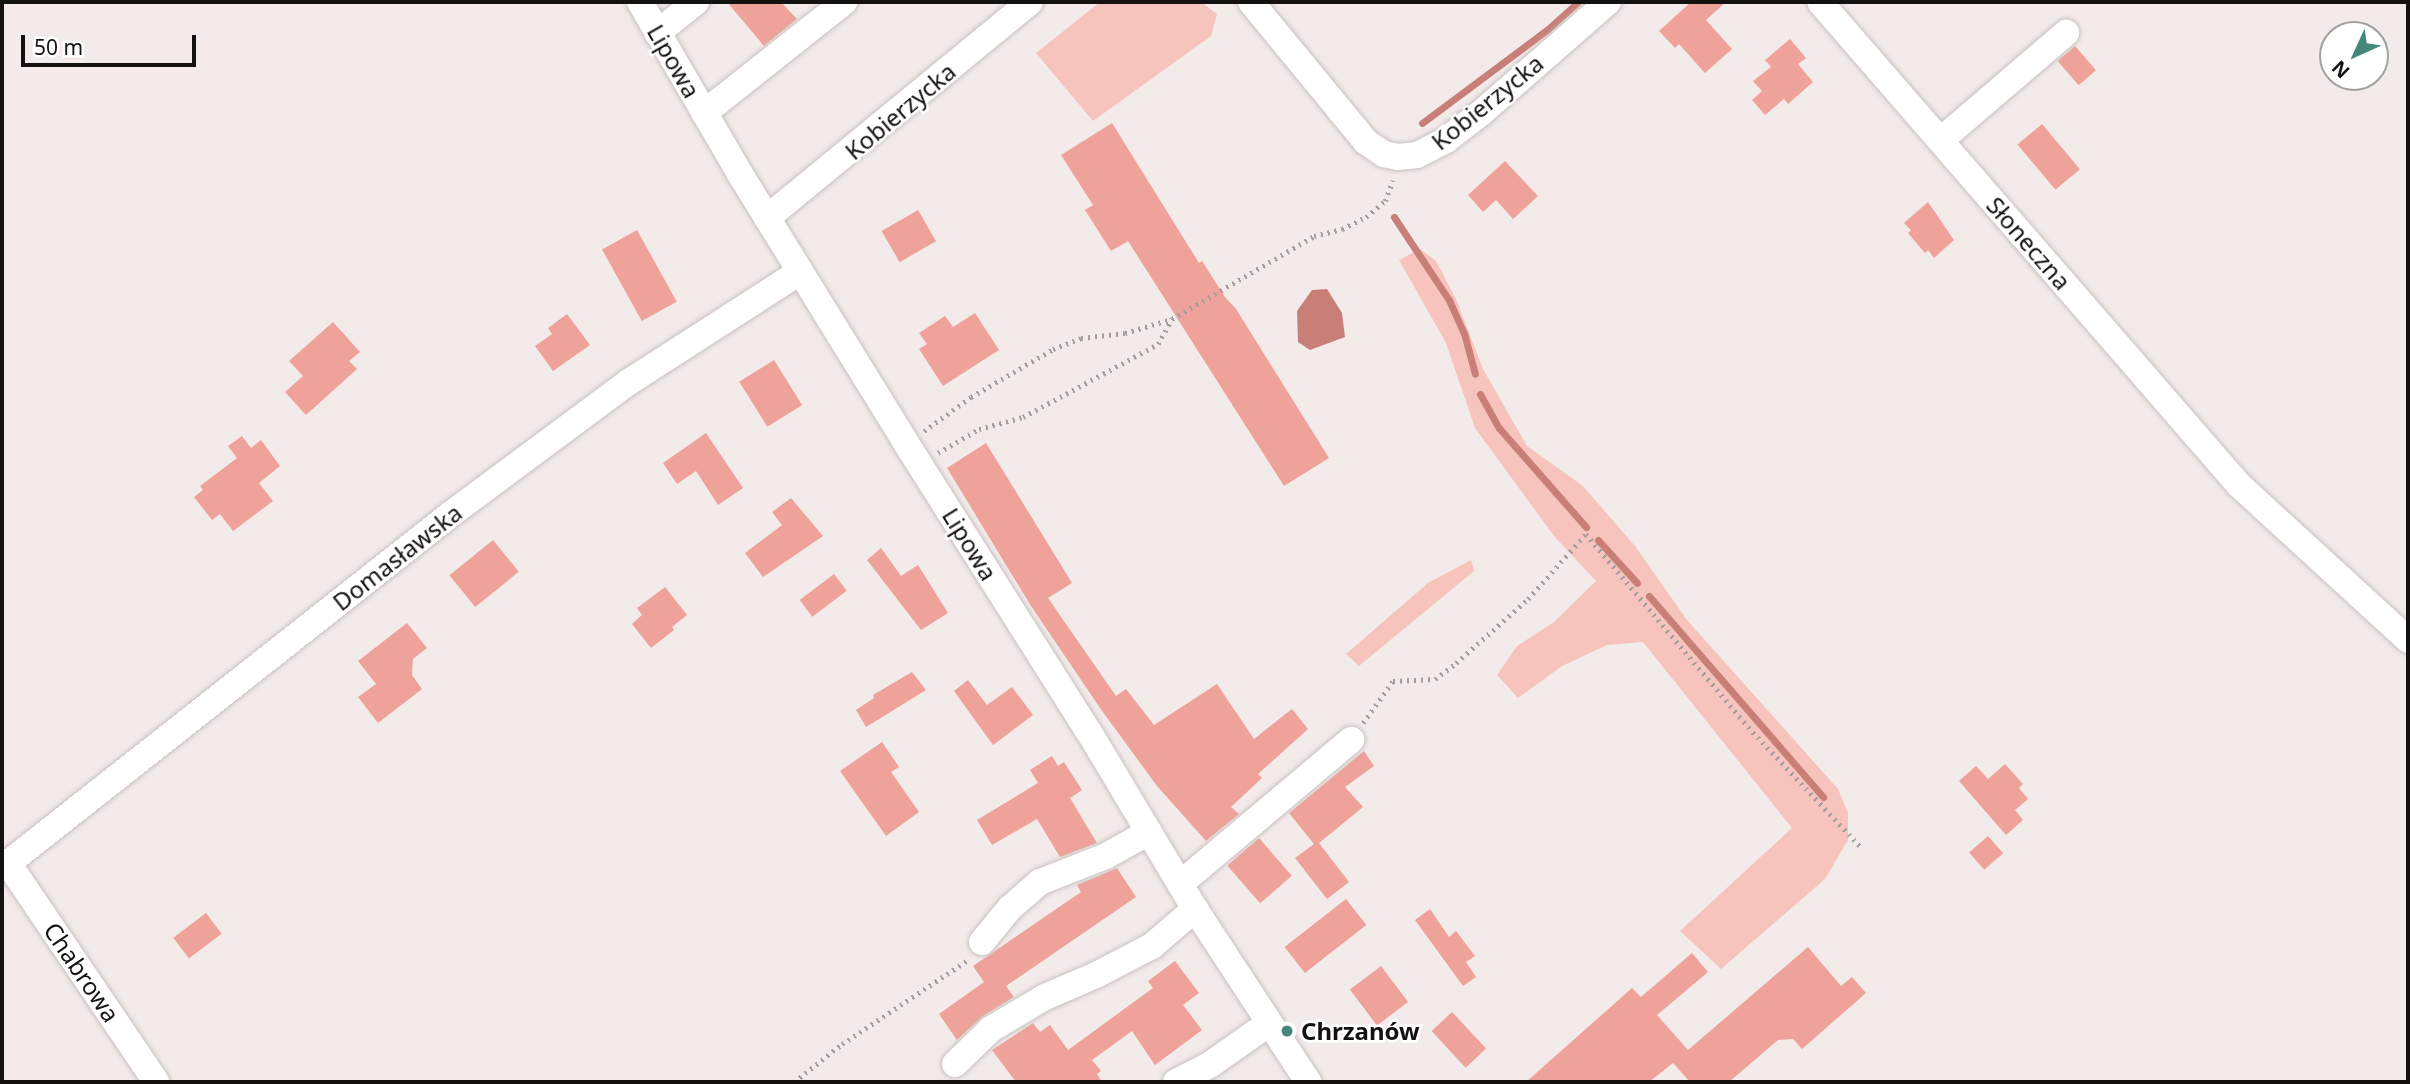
<!DOCTYPE html>
<meta charset="utf-8">
<style>
body{margin:0}
#map{position:relative;width:2410px;height:1084px;overflow:hidden;background:#f3ebea;font-family:"Noto Sans",sans-serif}
div>[style]{position:absolute}
.green>*{inset:0;background:#f6c4bd}
.water>*{inset:0;background:#c87f77}
.stream>*{height:7px;margin:-3.5px;padding:0 3.5px;transform-origin:3.5px;border-radius:3.5px;background:#c87f77}
.building>*{inset:0;background:#eea299;transform-origin:0 0}
.path>*{height:4.5px;margin-top:-2.25px;transform-origin:0;background:repeating-linear-gradient(90deg,#a39d9d 0 2px,transparent 0 7px)}
.roads{filter:drop-shadow(0 0 2px #c9c1c0) drop-shadow(0 0 2px #c9c1c0)}
.minor>*{height:26px;margin:-13px;padding:0 13px;transform-origin:13px;border-radius:13px;background:#fff}
.dots>*{width:19px;height:19px;translate:-50% -50%;box-sizing:border-box;border:4px solid #fff;border-radius:50%}
span{translate:-50% -50%;white-space:nowrap;text-align:center;line-height:1.15;-webkit-text-stroke:5px #fff;paint-order:stroke}
.street-label{font-size:24px;color:#141111}
.poi-label{font-size:24px;color:#141111;font-weight:700}
.left{translate:0 -50%;text-align:left}
.frame{position:absolute;inset:0;border:4px solid #141111;pointer-events:none}
.north{position:absolute;left:2319px;top:21px;width:70px;height:70px;box-sizing:border-box;background:#fff;border:2px solid #a1a0a0;border-radius:50%;rotate:225deg;font-size:19px;font-weight:700;line-height:28px;text-align:center;color:#141111}
.north::after{content:'';display:block;margin:auto;width:24px;height:32px;background:#458778;clip-path:polygon(50% 0,100% 100%,50% 72%,0 100%)}
.scale{position:absolute;left:21px;top:35px;width:175px;height:32px;box-sizing:border-box;border:4px solid #141111;border-top:0;padding-left:9px;font-size:21px;line-height:24px;white-space:nowrap;color:#141111;-webkit-text-stroke:5px #fff;paint-order:stroke}
</style>
<div id="map">
<div class="green">
<i style="clip-path:polygon(1100px 2px,1201px 2px,1217px 14px,1211px 36px,1093px 121px,1036px 53px)"></i>
<i style="clip-path:polygon(1420px 249px,1436px 261px,1456px 299px,1483px 369px,1527px 446px,1583px 486px,1635px 546px,1687px 620px,1838px 789px,1848px 813px,1848px 840px,1825px 879px,1721px 969px,1680px 931px,1792px 828px,1643px 642px,1607px 645px,1562px 666px,1518px 698px,1497px 675px,1517px 646px,1554px 622px,1596px 581px,1554px 536px,1475px 428px,1446px 343px,1399px 260px)"></i>
<i style="clip-path:polygon(1471px 560px,1474px 571px,1359px 666px,1346px 654px,1428px 583px)"></i>
</div>
<div class="water">
<i style="clip-path:polygon(1327px 289px,1342px 313px,1345px 337px,1310px 350px,1298px 342px,1297px 311px,1312px 290px)"></i>
</div>
<div class="stream">
<i style="left:1422px;top:123px;width:157px;rotate:-36.7deg"></i>
<i style="left:1548px;top:29px;width:40px;rotate:-42deg"></i>
<i style="left:1394px;top:217px;width:100px;rotate:56.5deg"></i>
<i style="left:1449px;top:300px;width:36px;rotate:66deg"></i>
<i style="left:1464px;top:333px;width:42px;rotate:75deg"></i>
<i style="left:1480px;top:394px;width:39px;rotate:61deg"></i>
<i style="left:1499px;top:428px;width:132px;rotate:48.7deg"></i>
<i style="left:1598px;top:540px;width:58px;rotate:47.8deg"></i>
<i style="left:1649px;top:596px;width:266px;rotate:49.1deg"></i>
</div>
<div class="building">
<i style="clip-path:polygon(727px 2px,781px 2px,797px 19px,764px 46px)"></i>
<i style="clip-path:polygon(1691px 2px,1726px 2px,1706px 20px,1732px 49px,1705px 73px,1679px 44px,1675px 48px,1659px 31px)"></i>
<i style="clip-path:polygon(1790px 39px,1806px 58px,1798px 64px,1813px 82px,1788px 104px,1784px 99px,1765px 115px,1752px 100px,1762px 91px,1753px 81px,1771px 67px,1765px 60px)"></i>
<i style="left:2075px;top:46px;width:32px;height:23px;rotate:49deg"></i>
<i style="clip-path:polygon(1112px 123px,1199px 263px,1202px 261px,1225px 297px,1236px 309px,1329px 458px,1284px 486px,1128px 241px,1111px 251px,1085px 210px,1093px 205px,1061px 155px)"></i>
<i style="left:2042px;top:124px;width:59px;height:32px;rotate:50deg"></i>
<i style="clip-path:polygon(1505px 161px,1538px 196px,1513px 219px,1496px 200px,1483px 212px,1468px 195px)"></i>
<i style="clip-path:polygon(1928px 202px,1954px 240px,1934px 258px,1928px 250px,1925px 253px,1908px 233px,1911px 230px,1904px 223px)"></i>
<i style="left:918px;top:210px;width:36px;height:42px;rotate:60deg"></i>
<i style="left:637px;top:230px;width:82px;height:40px;rotate:61deg"></i>
<i style="clip-path:polygon(975px 313px,999px 350px,943px 386px,919px 349px,927px 344px,919px 333px,945px 316px,953px 327px)"></i>
<i style="clip-path:polygon(567px 314px,590px 345px,553px 371px,535px 346px,552px 334px,548px 328px)"></i>
<i style="clip-path:polygon(333px 322px,360px 352px,349px 361px,357px 369px,306px 415px,285px 392px,303px 376px,289px 361px)"></i>
<i style="left:774px;top:360px;width:53px;height:41px;rotate:58deg"></i>
<i style="clip-path:polygon(706px 433px,743px 488px,718px 505px,696px 471px,677px 484px,663px 463px)"></i>
<i style="clip-path:polygon(242px 436px,251px 448px,261px 440px,280px 466px,259px 483px,273px 501px,233px 531px,220px 514px,212px 520px,194px 497px,203px 490px,200px 486px,237px 458px,228px 446px)"></i>
<i style="clip-path:polygon(986px 443px,1072px 583px,1048px 598px,1116px 696px,1126px 689px,1154px 725px,1217px 684px,1254px 739px,1292px 709px,1308px 729px,1258px 774px,1262px 778px,1231px 807px,1239px 814px,1206px 841px,1157px 786px,1100px 708px,1031px 606px,947px 468px)"></i>
<i style="clip-path:polygon(791px 498px,823px 536px,763px 577px,745px 553px,782px 525px,772px 512px)"></i>
<i style="left:493px;top:540px;width:41px;height:56px;rotate:51deg"></i>
<i style="clip-path:polygon(881px 548px,901px 576px,918px 565px,948px 613px,921px 630px,867px 560px)"></i>
<i style="left:834px;top:574px;width:21px;height:43px;rotate:53deg"></i>
<i style="clip-path:polygon(665px 587px,687px 615px,672px 627px,674px 630px,651px 648px,632px 624px,642px 615px,637px 608px)"></i>
<i style="clip-path:polygon(407px 623px,427px 648px,413px 659px,412px 675px,422px 689px,378px 723px,358px 697px,376px 684px,358px 661px)"></i>
<i style="clip-path:polygon(912px 672px,926px 690px,866px 727px,856px 710px,874px 698px,873px 695px)"></i>
<i style="clip-path:polygon(968px 680px,987px 705px,1012px 687px,1033px 715px,993px 745px,954px 691px)"></i>
<i style="clip-path:polygon(882px 742px,899px 767px,891px 772px,919px 812px,886px 836px,840px 771px)"></i>
<i style="clip-path:polygon(1364px 751px,1374px 766px,1345px 787px,1363px 807px,1319px 843px,1349px 882px,1327px 899px,1295px 858px,1314px 844px,1289px 813px)"></i>
<i style="clip-path:polygon(1052px 756px,1058px 766px,1064px 762px,1082px 790px,1070px 798px,1097px 843px,1060px 857px,1037px 819px,992px 845px,977px 820px,1038px 783px,1030px 770px)"></i>
<i style="clip-path:polygon(2005px 764px,2023px 784px,2019px 788px,2028px 799px,2015px 810px,2023px 820px,2006px 835px,1959px 781px,1976px 766px,1988px 779px)"></i>
<i style="left:1988px;top:836px;width:23px;height:25px;rotate:49deg"></i>
<i style="left:1259px;top:838px;width:50px;height:42px;rotate:49deg"></i>
<i style="clip-path:polygon(1117px 868px,1136px 897px,1006px 986px,1014px 997px,983px 1016px,957px 1040px,939px 1014px,984px 982px,973px 966px,1081px 892px,1077px 885px)"></i>
<i style="left:1346px;top:899px;width:33px;height:78px;rotate:52deg"></i>
<i style="clip-path:polygon(1430px 909px,1449px 937px,1456px 931px,1475px 956px,1466px 962px,1476px 977px,1463px 986px,1415px 920px)"></i>
<i style="left:206px;top:913px;width:26px;height:41px;rotate:53deg"></i>
<i style="clip-path:polygon(1808px 947px,1841px 986px,1852px 977px,1866px 993px,1802px 1049px,1793px 1039px,1778px 1040px,1729px 1082px,1690px 1082px,1673px 1063px,1649px 1082px,1526px 1082px,1632px 988px,1641px 997px,1692px 953px,1708px 972px,1657px 1015px,1688px 1050px)"></i>
<i style="clip-path:polygon(1175px 961px,1199px 993px,1183px 1005px,1202px 1030px,1155px 1065px,1132px 1031px,1092px 1060px,1101px 1071px,1097px 1074px,1102px 1082px,1016px 1082px,992px 1050px,1033px 1023px,1040px 1032px,1050px 1025px,1068px 1050px,1153px 988px,1148px 981px)"></i>
<i style="left:1381px;top:966px;width:45px;height:39px;rotate:53deg"></i>
<i style="left:1452px;top:1012px;width:50px;height:28px;rotate:47deg"></i>
</div>
<div class="path">
<i style="left:924px;top:431px;width:58px;rotate:-35.9deg"></i>
<i style="left:971px;top:397px;width:95px;rotate:-30.3deg"></i>
<i style="left:1053px;top:349px;width:30px;rotate:-21deg"></i>
<i style="left:1081px;top:338px;width:44px;rotate:-6.5deg"></i>
<i style="left:1125px;top:333px;width:49px;rotate:-16.6deg"></i>
<i style="left:1172px;top:319px;width:164px;rotate:-30.3deg"></i>
<i style="left:1314px;top:236px;width:29px;rotate:-14deg"></i>
<i style="left:1342px;top:229px;width:27px;rotate:-27deg"></i>
<i style="left:1366px;top:217px;width:25px;rotate:-40deg"></i>
<i style="left:1385px;top:201px;width:22px;rotate:-69deg"></i>
<i style="left:938px;top:453px;width:48px;rotate:-30.3deg"></i>
<i style="left:979px;top:429px;width:46px;rotate:-15.3deg"></i>
<i style="left:1023px;top:417px;width:153px;rotate:-28.4deg"></i>
<i style="left:1158px;top:344px;width:29px;rotate:-61deg"></i>
<i style="left:1363px;top:723px;width:52px;rotate:-54.5deg"></i>
<i style="left:1393px;top:681px;width:42px;rotate:-2.7deg"></i>
<i style="left:1435px;top:679px;width:26px;rotate:-37deg"></i>
<i style="left:1456px;top:663px;width:96px;rotate:-41.6deg"></i>
<i style="left:1528px;top:599px;width:87px;rotate:-48.3deg"></i>
<i style="left:1586px;top:534px;width:259px;rotate:49.9deg"></i>
<i style="left:1753px;top:732px;width:158px;rotate:46.8deg"></i>
<i style="left:794px;top:1082px;width:61px;rotate:-38.4deg"></i>
<i style="left:842px;top:1044px;width:151px;rotate:-33.7deg"></i>
</div>
<div class="roads">
<div class="minor">
<i style="left:640px;top:2px;width:199px;rotate:59.8deg"></i>
<i style="left:740px;top:174px;width:316px;rotate:58.3deg"></i>
<i style="left:906px;top:443px;width:342px;rotate:57.7deg"></i>
<i style="left:1089px;top:732px;width:206px;rotate:59.1deg"></i>
<i style="left:1195px;top:909px;width:207px;rotate:56.8deg"></i>
<i style="left:1251px;top:2px;width:181px;rotate:50.6deg"></i>
<i style="left:1366px;top:142px;width:22px;rotate:34deg"></i>
<i style="left:1384px;top:154px;width:14px;rotate:12deg"></i>
<i style="left:1398px;top:157px;width:19px;rotate:-6deg"></i>
<i style="left:1417px;top:155px;width:33px;rotate:-27deg"></i>
<i style="left:1446px;top:140px;width:44px;rotate:-37.6deg"></i>
<i style="left:1481px;top:113px;width:169px;rotate:-41.2deg"></i>
<i style="left:1820px;top:2px;width:639px;rotate:49.06deg"></i>
<i style="left:2239px;top:485px;width:229px;rotate:42.5deg"></i>
<i style="left:657px;top:33px;width:50px;rotate:-38.5deg"></i>
<i style="left:704px;top:113px;width:179px;rotate:-38.4deg"></i>
<i style="left:1941px;top:140px;width:165px;rotate:-40.6deg"></i>
<i style="left:767px;top:218px;width:340px;rotate:-39.4deg"></i>
<i style="left:8px;top:863px;width:264px;rotate:55.9deg"></i>
<i style="left:2px;top:868px;width:572px;rotate:-38.25deg"></i>
<i style="left:451px;top:514px;width:222px;rotate:-36.6deg"></i>
<i style="left:629px;top:382px;width:203px;rotate:-32.8deg"></i>
<i style="left:1180px;top:884px;width:224px;rotate:-40.1deg"></i>
<i style="left:982px;top:942px;width:44px;rotate:-50.5deg"></i>
<i style="left:1010px;top:908px;width:40px;rotate:-41deg"></i>
<i style="left:1040px;top:882px;width:71px;rotate:-21.5deg"></i>
<i style="left:1106px;top:856px;width:49px;rotate:-29.2deg"></i>
<i style="left:955px;top:1064px;width:50px;rotate:-44.2deg"></i>
<i style="left:991px;top:1029px;width:63px;rotate:-30.7deg"></i>
<i style="left:1045px;top:997px;width:56px;rotate:-23.3deg"></i>
<i style="left:1096px;top:975px;width:63px;rotate:-27.4deg"></i>
<i style="left:1152px;top:946px;width:57px;rotate:-40.7deg"></i>
<i style="left:1176px;top:1082px;width:39px;rotate:-27deg"></i>
<i style="left:1211px;top:1064px;width:70px;rotate:-35.1deg"></i>
</div>
</div>
<div class="dots">
<i style="left:1287px;top:1031px;background:#458778"></i>
</div>
<div class="street-label">
<span style="left:674px;top:61px;rotate:60deg">Lipowa</span>
<span style="left:1487px;top:102px;rotate:-39deg">Kobierzycka</span>
<span style="left:900px;top:111px;rotate:-40deg">Kobierzycka</span>
<span style="left:2029px;top:243px;rotate:49deg">Słoneczna</span>
<span style="left:970px;top:544px;rotate:58deg">Lipowa</span>
<span style="left:397px;top:557px;rotate:-38deg">Domasławska</span>
<span style="left:82px;top:972px;rotate:56deg">Chabrowa</span>
</div>
<div class="poi-label">
<span class="left" style="left:1301px;top:1031px">Chrzanów</span>
</div>
<div class="frame"></div>
<div class="north">N</div>
<div class="scale">50 m</div>
</div>
